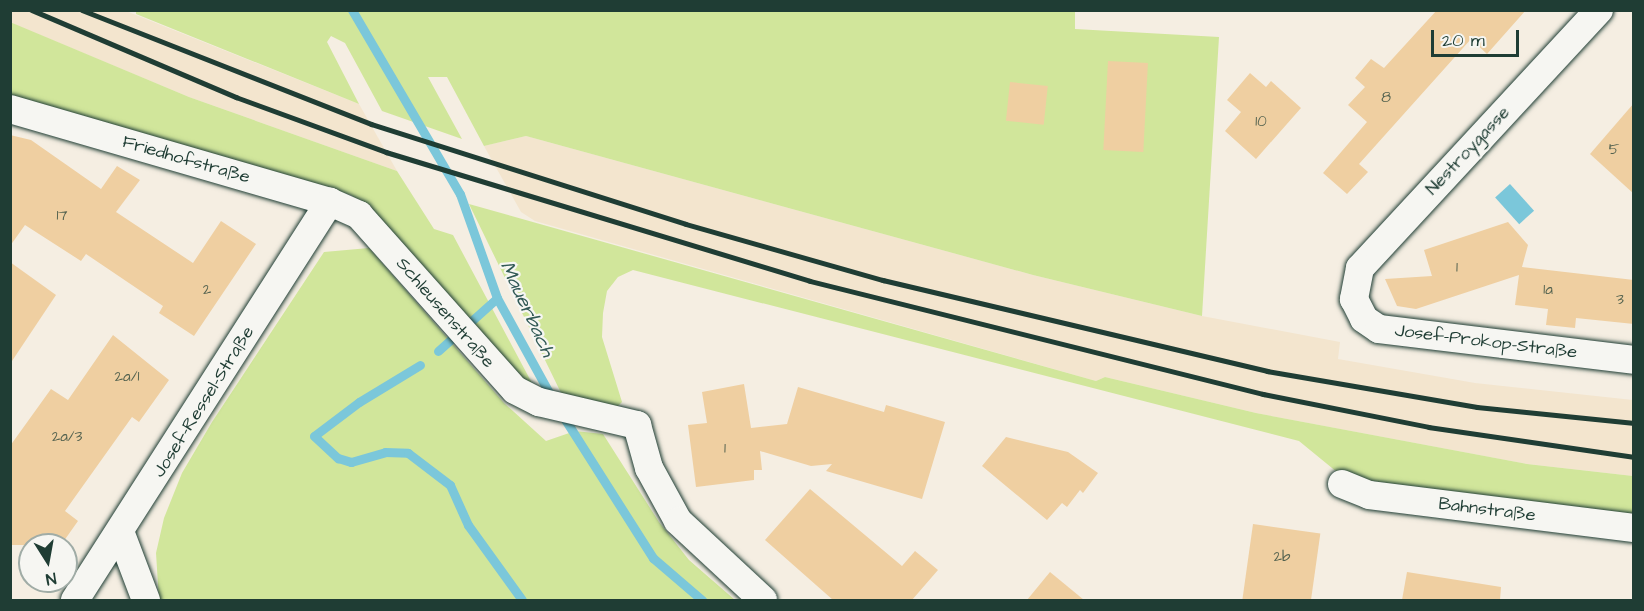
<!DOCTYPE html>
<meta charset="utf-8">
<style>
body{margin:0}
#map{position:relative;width:1644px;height:611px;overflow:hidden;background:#f5eee2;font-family:"Architects Daughter",sans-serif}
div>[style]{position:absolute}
.built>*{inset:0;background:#f3e5ce}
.green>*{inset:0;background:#d1e69b}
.water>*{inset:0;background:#7bc7da;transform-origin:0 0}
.stream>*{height:9px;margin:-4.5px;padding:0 4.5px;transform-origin:4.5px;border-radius:4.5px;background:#7bc7da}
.building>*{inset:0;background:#efcfa1;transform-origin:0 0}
.roads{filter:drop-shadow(0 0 2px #1f3d34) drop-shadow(0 0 2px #1f3d34)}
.street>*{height:28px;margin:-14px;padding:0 14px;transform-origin:14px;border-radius:14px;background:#f6f6f2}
.rail>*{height:4.5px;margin:-2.25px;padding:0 2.25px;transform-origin:2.25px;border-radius:2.25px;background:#1f3d34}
span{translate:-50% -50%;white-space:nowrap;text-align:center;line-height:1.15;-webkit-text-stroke:4.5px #f6f6f2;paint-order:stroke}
.number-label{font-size:15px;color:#53624f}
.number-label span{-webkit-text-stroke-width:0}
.street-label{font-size:18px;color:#1f3d34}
.water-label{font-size:20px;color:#315955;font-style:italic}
.frame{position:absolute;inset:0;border:12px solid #1f3d34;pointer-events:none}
.north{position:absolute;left:18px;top:533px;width:60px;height:60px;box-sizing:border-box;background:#f6f6f2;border:2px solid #a0aca6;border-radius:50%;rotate:169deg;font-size:16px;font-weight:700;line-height:24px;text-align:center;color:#1f3d34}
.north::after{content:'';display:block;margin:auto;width:21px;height:27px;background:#1f3d34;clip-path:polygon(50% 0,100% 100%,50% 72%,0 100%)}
.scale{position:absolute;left:1431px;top:30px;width:88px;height:27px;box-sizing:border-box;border:3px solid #1f3d34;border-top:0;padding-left:8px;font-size:18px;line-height:21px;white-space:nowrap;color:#1f3d34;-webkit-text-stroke:4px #f6f6f2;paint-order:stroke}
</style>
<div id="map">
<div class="built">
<i style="clip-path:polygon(10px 11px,126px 11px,359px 104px,397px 171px,189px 97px,16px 25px,11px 22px)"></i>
<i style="clip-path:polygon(526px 136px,1033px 275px,1202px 316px,1340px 342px,1338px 359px,1475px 383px,1633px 400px,1633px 476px,1527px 464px,1256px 413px,1105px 377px,1096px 381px,535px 221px,521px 212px,484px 146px)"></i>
</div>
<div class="green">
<i style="clip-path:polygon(136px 10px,1075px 10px,1075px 29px,1219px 37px,1202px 316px,1033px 275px,526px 136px,484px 146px,447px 77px,428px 77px,462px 139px,382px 111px,345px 43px,331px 36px,327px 42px,359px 104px,136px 14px)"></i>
<i style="clip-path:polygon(10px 22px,189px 97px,397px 171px,434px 229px,453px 235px,533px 385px,510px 376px,367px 207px,351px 195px,11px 98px)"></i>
<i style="clip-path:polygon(469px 204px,1096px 381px,1105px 377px,1256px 413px,1527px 464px,1633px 476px,1633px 517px,1343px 477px,1299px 441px,633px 270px,618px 277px,607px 291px,603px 313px,602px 337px,622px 402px,614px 410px,562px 395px)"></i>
<i style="clip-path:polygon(369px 248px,504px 403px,546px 441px,575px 431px,603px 434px,659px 522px,689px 560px,735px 600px,159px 600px,156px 553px,164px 518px,182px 473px,212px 422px,324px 252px)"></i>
</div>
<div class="water">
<i style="left:1510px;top:184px;width:36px;height:20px;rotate:48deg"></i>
</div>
<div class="stream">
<i style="left:352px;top:10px;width:213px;rotate:59.6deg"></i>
<i style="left:460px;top:194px;width:110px;rotate:70.4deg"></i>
<i style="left:497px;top:298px;width:114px;rotate:61.2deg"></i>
<i style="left:438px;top:351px;width:79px;rotate:-41.9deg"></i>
<i style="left:420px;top:365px;width:71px;rotate:148.8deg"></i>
<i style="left:359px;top:402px;width:56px;rotate:142.9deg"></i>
<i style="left:314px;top:436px;width:33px;rotate:43deg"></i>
<i style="left:338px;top:458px;width:14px;rotate:17deg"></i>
<i style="left:351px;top:462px;width:35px;rotate:-16deg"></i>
<i style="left:385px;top:452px;width:23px;rotate:2deg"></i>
<i style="left:408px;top:453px;width:53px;rotate:37.3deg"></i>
<i style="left:450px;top:485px;width:44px;rotate:65.8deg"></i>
<i style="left:468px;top:525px;width:92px;rotate:54.2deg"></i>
<i style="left:561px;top:413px;width:172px;rotate:57.6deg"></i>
<i style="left:653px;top:558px;width:65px;rotate:40.6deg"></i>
</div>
<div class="building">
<i style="clip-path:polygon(1437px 10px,1526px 10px,1487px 54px,1471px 39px,1359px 164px,1368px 172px,1347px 194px,1323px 173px,1367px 122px,1348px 105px,1365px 87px,1355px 78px,1371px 59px,1384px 68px)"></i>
<i style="left:1108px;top:61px;width:40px;height:89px;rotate:3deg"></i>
<i style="clip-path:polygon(1250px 73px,1266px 87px,1271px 81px,1301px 108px,1256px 159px,1225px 131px,1241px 112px,1227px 100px)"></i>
<i style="left:1010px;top:82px;width:38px;height:39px;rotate:6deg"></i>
<i style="clip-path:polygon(1634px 103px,1634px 194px,1590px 154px)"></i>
<i style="clip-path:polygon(10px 135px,31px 140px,101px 189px,117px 166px,140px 180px,116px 212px,193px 263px,221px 221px,256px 244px,194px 336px,159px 313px,163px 306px,86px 254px,81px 261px,25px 225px,10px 246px)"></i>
<i style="clip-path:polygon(1508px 222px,1528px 245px,1522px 267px,1634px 280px,1634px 324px,1576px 318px,1575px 328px,1546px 325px,1548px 309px,1515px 305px,1519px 275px,1416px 309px,1397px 306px,1385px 279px,1432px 276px,1424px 250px)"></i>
<i style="clip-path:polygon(10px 262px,56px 295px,10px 364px)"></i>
<i style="clip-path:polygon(113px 335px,169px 380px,139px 422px,132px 417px,65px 511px,78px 521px,61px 545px,10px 545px,10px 446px,51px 389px,68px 400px)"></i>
<i style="clip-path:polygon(744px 384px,751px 428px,787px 424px,798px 387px,884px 412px,886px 405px,945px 422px,922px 499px,826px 471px,832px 464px,811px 466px,760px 451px,762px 470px,754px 470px,754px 480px,696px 487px,688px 425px,707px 423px,702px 392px)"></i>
<i style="clip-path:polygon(1006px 437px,1068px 452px,1098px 473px,1083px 493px,1080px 490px,1067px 507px,1062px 503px,1047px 520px,982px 466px)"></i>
<i style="clip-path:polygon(810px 489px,902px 566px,915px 551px,938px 570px,912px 600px,833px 600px,765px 540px)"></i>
<i style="left:1253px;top:524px;width:68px;height:77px;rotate:8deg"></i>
<i style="clip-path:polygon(1050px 572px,1084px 600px,1027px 600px)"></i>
<i style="clip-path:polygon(1407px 572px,1501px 587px,1500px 600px,1402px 600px)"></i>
</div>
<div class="roads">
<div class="street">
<i style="left:1599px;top:10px;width:352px;rotate:132.8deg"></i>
<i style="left:1360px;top:268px;width:32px;rotate:101deg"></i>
<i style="left:1354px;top:299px;width:22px;rotate:63deg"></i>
<i style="left:1364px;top:319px;width:18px;rotate:34deg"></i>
<i style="left:1379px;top:329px;width:257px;rotate:6.9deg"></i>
<i style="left:10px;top:109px;width:333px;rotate:16.2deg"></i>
<i style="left:330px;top:202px;width:32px;rotate:24deg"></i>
<i style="left:359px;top:215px;width:234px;rotate:48.3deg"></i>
<i style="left:515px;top:390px;width:27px;rotate:27deg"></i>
<i style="left:539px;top:402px;width:101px;rotate:13.2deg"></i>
<i style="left:637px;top:425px;width:45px;rotate:74.4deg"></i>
<i style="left:649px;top:468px;width:60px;rotate:61.3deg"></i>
<i style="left:678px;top:521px;width:116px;rotate:42.9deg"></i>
<i style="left:1342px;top:484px;width:29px;rotate:22deg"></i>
<i style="left:1369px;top:495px;width:267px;rotate:7.1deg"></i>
<i style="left:121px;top:534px;width:71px;rotate:69.3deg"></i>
<i style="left:75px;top:600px;width:473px;rotate:-57.4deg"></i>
</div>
</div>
<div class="rail">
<i style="left:32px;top:10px;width:222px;rotate:23.1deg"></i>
<i style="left:236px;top:97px;width:160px;rotate:20.1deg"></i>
<i style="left:386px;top:152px;width:443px;rotate:16.9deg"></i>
<i style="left:810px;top:281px;width:467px;rotate:14deg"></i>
<i style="left:1263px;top:394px;width:169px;rotate:11.2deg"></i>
<i style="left:1429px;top:427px;width:207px;rotate:8.3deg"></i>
<i style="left:82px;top:10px;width:311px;rotate:21.5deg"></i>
<i style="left:371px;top:124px;width:330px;rotate:17.6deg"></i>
<i style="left:686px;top:224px;width:205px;rotate:15.9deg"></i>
<i style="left:883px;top:280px;width:395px;rotate:13.3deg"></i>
<i style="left:1267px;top:371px;width:213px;rotate:9.7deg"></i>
<i style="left:1477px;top:407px;width:158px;rotate:5.8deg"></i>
</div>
<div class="number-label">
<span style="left:1386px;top:98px">8</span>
<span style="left:1261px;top:122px">10</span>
<span style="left:1614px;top:150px">5</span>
<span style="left:62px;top:216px">17</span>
<span style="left:1457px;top:268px">1</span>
<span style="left:207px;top:290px">2</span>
<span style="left:1548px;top:290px">1a</span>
<span style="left:1620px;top:300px">3</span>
<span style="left:127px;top:377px">2a/1</span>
<span style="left:67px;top:437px">2a/3</span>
<span style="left:725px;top:449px">1</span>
<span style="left:1282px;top:557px">2b</span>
</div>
<div class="street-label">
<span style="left:1468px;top:151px;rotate:-47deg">Nestroygasse</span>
<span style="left:186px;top:160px;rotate:16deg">Friedhofstraße</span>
<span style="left:445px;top:313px;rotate:49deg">Schleusenstraße</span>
<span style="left:1486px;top:342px;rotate:7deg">Josef-Prokop-Straße</span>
<span style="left:204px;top:402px;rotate:-58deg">Josef-Ressel-Straße</span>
<span style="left:1487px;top:510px;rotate:7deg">Bahnstraße</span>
</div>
<div class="water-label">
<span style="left:527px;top:309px;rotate:65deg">Mauerbach</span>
</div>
<div class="frame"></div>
<div class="north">N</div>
<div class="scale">20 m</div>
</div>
